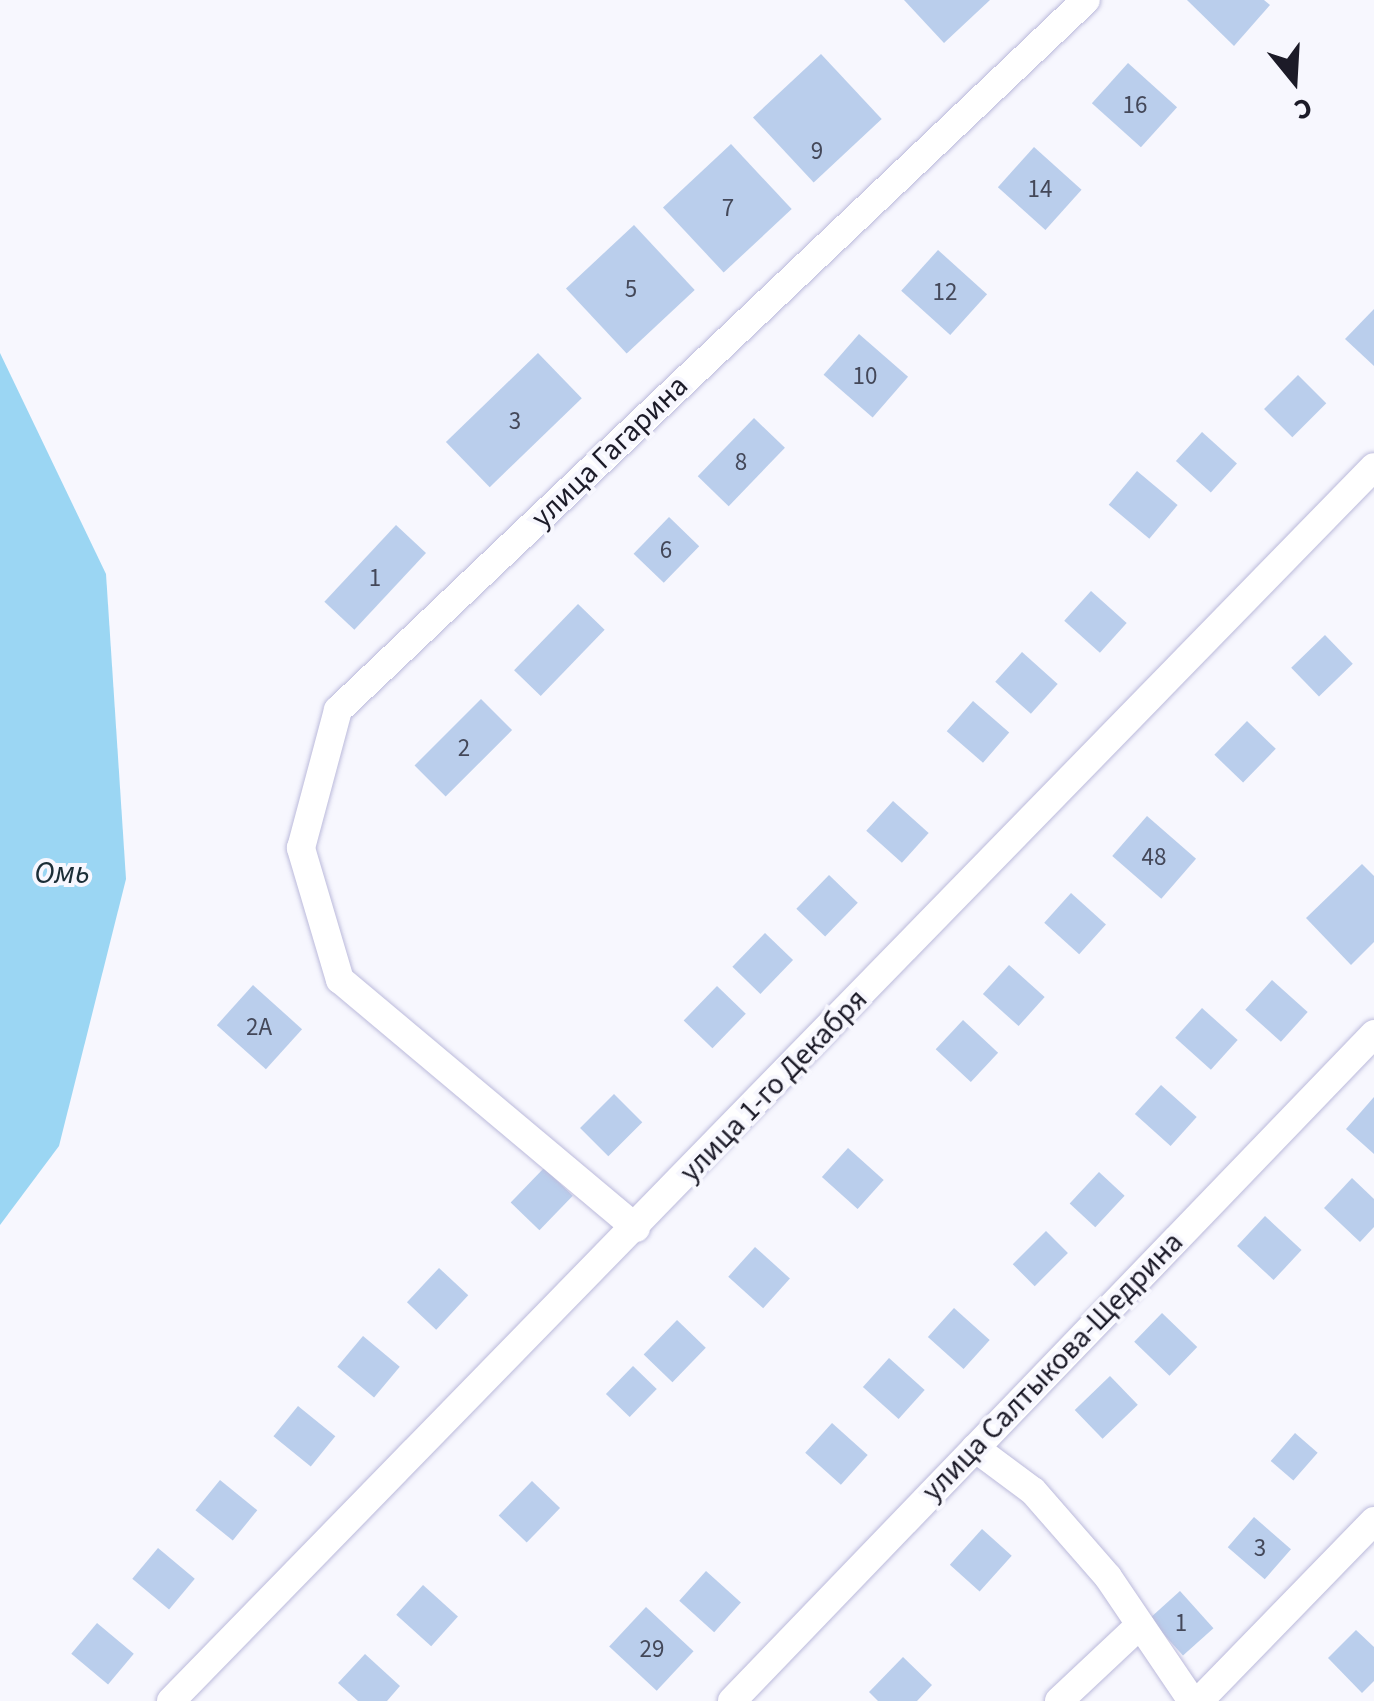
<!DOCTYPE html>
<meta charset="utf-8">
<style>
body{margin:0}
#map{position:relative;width:1374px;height:1701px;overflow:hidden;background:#f7f7fe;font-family:"Source Sans 3",sans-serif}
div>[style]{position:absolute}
.water>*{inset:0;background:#9bd6f3}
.building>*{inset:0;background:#baceec;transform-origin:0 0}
.roads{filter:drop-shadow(0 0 2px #bbbadb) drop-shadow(0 0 2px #bbbadb)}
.minor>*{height:28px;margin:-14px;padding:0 14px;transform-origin:14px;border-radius:14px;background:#fff}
span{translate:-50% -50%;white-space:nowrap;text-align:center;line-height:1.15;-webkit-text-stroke:8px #f7f7fe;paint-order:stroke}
.number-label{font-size:25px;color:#444859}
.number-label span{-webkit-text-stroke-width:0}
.street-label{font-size:30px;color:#1c1b28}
.water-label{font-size:32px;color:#1b2e37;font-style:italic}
.north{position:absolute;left:1244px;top:30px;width:100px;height:100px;-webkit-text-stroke:8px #f7f7fe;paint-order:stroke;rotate:162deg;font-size:28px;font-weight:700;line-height:40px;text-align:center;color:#1c1b28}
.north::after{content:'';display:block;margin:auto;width:35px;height:45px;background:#1c1b28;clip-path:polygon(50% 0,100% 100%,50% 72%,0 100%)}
</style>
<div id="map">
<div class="water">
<i style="clip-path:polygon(0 353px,106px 574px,126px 879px,59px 1146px,0 1225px)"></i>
</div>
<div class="building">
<i style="clip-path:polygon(904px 0,990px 0,944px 43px)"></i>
<i style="clip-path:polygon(1187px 0,1264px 0,1270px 5px,1234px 46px)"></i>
<i style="left:821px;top:54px;width:89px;height:93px;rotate:47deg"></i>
<i style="left:1128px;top:63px;width:66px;height:54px;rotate:42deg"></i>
<i style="left:731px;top:144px;width:89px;height:93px;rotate:47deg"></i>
<i style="left:1034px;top:147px;width:64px;height:54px;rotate:42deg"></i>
<i style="left:634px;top:225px;width:89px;height:93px;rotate:47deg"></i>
<i style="left:938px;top:250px;width:66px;height:55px;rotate:42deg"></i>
<i style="clip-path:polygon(1374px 309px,1374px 366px,1345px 339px)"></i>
<i style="left:859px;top:334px;width:65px;height:54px;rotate:41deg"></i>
<i style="left:538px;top:353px;width:63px;height:128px;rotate:46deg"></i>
<i style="left:1298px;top:375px;width:40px;height:48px;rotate:45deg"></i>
<i style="left:754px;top:418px;width:43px;height:81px;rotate:44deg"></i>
<i style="left:1202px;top:432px;width:47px;height:39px;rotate:42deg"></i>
<i style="left:1137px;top:471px;width:53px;height:44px;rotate:40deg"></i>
<i style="left:669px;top:517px;width:42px;height:51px;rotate:44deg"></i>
<i style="left:396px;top:525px;width:41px;height:105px;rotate:43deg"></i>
<i style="left:1091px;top:591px;width:48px;height:40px;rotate:42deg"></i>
<i style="left:578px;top:604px;width:37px;height:92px;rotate:44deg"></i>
<i style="left:1325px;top:635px;width:40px;height:47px;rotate:46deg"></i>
<i style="left:1022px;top:652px;width:48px;height:40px;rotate:42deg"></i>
<i style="left:481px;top:699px;width:44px;height:94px;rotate:45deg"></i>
<i style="left:973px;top:701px;width:48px;height:40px;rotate:41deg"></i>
<i style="left:1247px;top:721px;width:40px;height:47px;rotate:44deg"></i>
<i style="left:893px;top:801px;width:48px;height:40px;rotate:42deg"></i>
<i style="left:1147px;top:816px;width:65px;height:53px;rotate:41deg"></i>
<i style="clip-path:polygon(1362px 864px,1374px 876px,1374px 942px,1351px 965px,1306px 918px)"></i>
<i style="left:829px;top:875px;width:40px;height:47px;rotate:44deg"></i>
<i style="left:1071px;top:893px;width:47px;height:40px;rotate:42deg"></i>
<i style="left:765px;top:933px;width:39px;height:47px;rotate:44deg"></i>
<i style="left:1009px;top:965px;width:48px;height:39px;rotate:42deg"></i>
<i style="left:1272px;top:980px;width:48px;height:40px;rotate:42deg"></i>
<i style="left:253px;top:985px;width:66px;height:54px;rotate:42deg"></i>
<i style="left:717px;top:986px;width:40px;height:48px;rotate:44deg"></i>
<i style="left:1202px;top:1008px;width:48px;height:40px;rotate:42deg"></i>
<i style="left:963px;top:1020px;width:48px;height:40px;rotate:43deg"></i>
<i style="left:1161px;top:1085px;width:48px;height:39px;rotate:42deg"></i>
<i style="left:614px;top:1094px;width:40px;height:48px;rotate:45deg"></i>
<i style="clip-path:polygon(1374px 1097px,1374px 1154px,1346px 1129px)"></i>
<i style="left:848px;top:1148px;width:48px;height:39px;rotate:42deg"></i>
<i style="left:544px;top:1168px;width:40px;height:48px;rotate:44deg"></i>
<i style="left:1099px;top:1172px;width:35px;height:43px;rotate:43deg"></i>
<i style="clip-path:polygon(1352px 1178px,1374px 1199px,1374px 1227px,1360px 1242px,1324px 1208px)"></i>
<i style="left:1265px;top:1216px;width:50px;height:41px;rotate:43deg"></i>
<i style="left:1046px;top:1231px;width:31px;height:47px;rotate:45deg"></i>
<i style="left:755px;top:1247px;width:47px;height:40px;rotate:42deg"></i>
<i style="left:439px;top:1268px;width:40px;height:47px;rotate:43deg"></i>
<i style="left:954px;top:1308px;width:48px;height:39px;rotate:42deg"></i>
<i style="left:1162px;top:1313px;width:49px;height:40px;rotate:44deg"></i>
<i style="left:677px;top:1320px;width:40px;height:48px;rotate:44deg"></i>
<i style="left:363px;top:1336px;width:48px;height:40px;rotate:40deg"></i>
<i style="left:889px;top:1358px;width:48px;height:39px;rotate:42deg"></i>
<i style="left:633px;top:1366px;width:33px;height:39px;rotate:44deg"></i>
<i style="left:1110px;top:1376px;width:40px;height:49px;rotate:46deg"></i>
<i style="left:298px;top:1406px;width:48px;height:39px;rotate:39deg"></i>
<i style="left:832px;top:1423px;width:48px;height:40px;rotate:42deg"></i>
<i style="left:1295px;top:1433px;width:30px;height:37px;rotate:41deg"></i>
<i style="left:220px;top:1480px;width:48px;height:39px;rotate:39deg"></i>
<i style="left:532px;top:1481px;width:39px;height:48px;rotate:44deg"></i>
<i style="left:1254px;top:1517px;width:49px;height:40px;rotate:41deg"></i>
<i style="left:982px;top:1529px;width:40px;height:48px;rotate:42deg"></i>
<i style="left:158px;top:1548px;width:48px;height:40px;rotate:40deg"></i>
<i style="left:706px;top:1571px;width:47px;height:40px;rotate:42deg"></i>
<i style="left:423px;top:1585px;width:47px;height:40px;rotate:42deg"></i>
<i style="left:1180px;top:1591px;width:50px;height:41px;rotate:48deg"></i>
<i style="left:646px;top:1607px;width:65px;height:54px;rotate:43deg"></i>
<i style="left:97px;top:1623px;width:48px;height:40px;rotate:40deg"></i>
<i style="clip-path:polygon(1356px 1630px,1374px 1647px,1374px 1681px,1362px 1693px,1328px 1658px)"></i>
<i style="clip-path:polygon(365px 1654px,400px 1686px,387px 1701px,358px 1701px,338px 1683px)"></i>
<i style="clip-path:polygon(903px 1657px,932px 1685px,917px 1701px,878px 1701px,869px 1692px)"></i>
</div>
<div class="roads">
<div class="minor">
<i style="left:636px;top:1228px;width:386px;rotate:-140deg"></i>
<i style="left:340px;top:980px;width:138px;rotate:-106.5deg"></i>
<i style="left:301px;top:848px;width:143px;rotate:-75deg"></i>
<i style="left:338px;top:710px;width:1031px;rotate:-43.51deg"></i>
<i style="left:975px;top:1448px;width:72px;rotate:36.6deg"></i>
<i style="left:1033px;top:1491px;width:114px;rotate:48.9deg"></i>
<i style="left:1108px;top:1577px;width:150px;rotate:55.9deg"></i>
<i style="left:171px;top:1701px;width:1723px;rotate:-45.73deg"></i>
<i style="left:732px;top:1701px;width:926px;rotate:-46.09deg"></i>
<i style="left:1059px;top:1701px;width:111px;rotate:-43.2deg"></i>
<i style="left:1199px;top:1701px;width:251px;rotate:-45.8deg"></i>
</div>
</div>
<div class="number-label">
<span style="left:1135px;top:105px">16</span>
<span style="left:817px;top:151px">9</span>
<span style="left:1040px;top:189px">14</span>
<span style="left:728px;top:208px">7</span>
<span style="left:631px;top:289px">5</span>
<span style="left:945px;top:292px">12</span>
<span style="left:865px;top:376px">10</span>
<span style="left:515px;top:421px">3</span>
<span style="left:741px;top:462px">8</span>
<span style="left:666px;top:550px">6</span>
<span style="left:375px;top:578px">1</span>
<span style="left:464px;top:748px">2</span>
<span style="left:1154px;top:857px">48</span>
<span style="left:259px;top:1027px">2А</span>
<span style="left:1260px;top:1548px">3</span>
<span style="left:1181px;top:1623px">1</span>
<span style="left:652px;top:1649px">29</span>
</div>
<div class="street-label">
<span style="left:610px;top:452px;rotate:-44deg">улица Гагарина</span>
<span style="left:774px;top:1086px;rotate:-46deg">улица 1-го Декабря</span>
<span style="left:1053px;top:1367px;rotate:-46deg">улица Салтыкова-Щедрина</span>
</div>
<div class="water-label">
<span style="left:62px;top:873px">Омь</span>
</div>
<div class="north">С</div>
</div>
